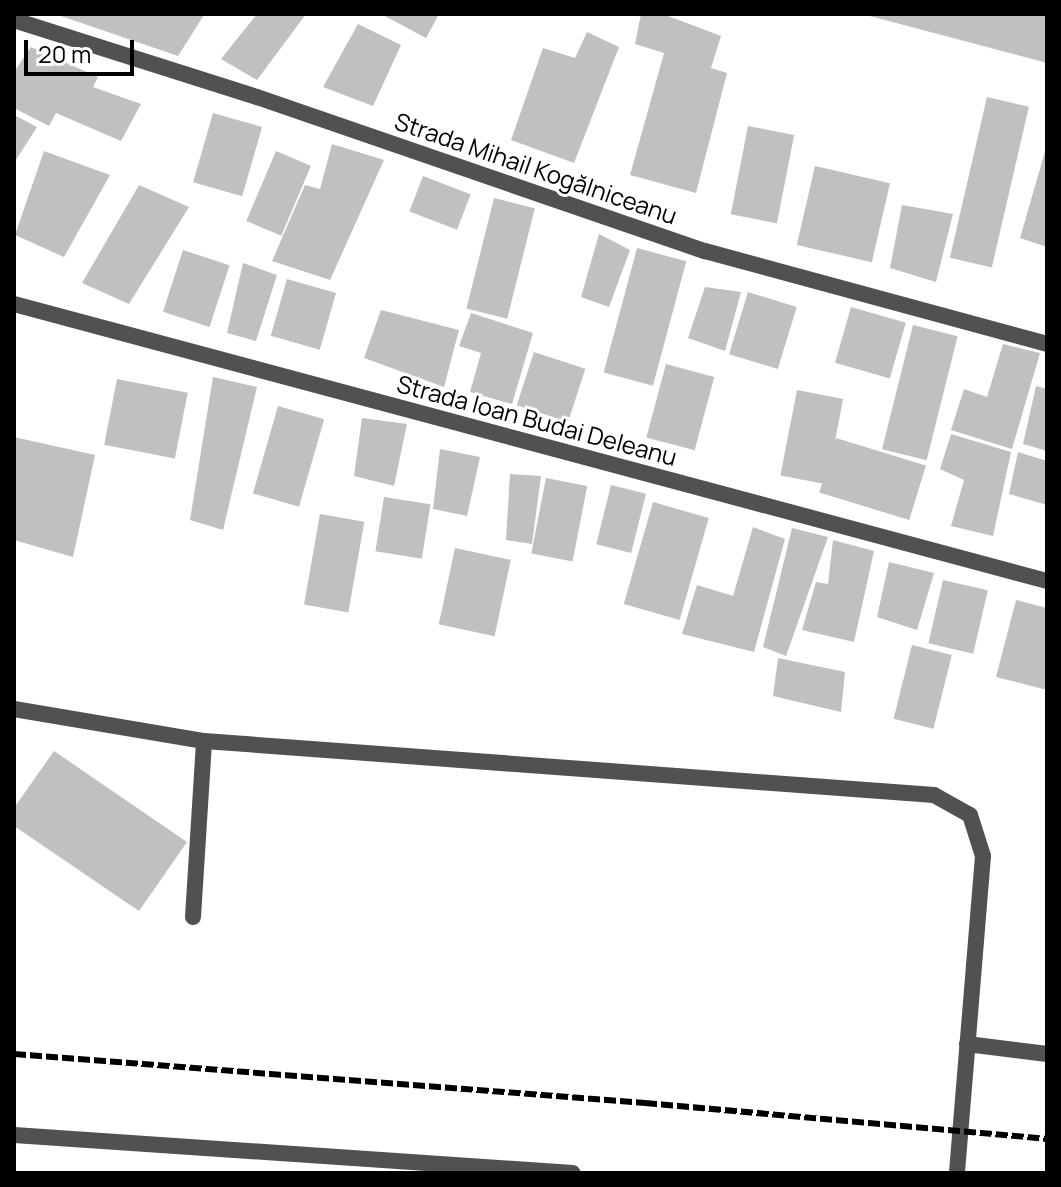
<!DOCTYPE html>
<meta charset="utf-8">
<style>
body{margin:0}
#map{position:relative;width:1061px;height:1187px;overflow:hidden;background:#fff;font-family:Manrope,sans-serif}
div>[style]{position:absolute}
.building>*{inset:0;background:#c0c0c0;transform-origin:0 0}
.lane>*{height:16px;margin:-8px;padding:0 8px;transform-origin:8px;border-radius:8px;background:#515151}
.street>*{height:16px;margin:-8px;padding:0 8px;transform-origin:8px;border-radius:8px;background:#515151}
.rail>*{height:6px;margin-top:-3px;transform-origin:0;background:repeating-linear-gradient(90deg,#000 0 12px,transparent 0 16px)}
span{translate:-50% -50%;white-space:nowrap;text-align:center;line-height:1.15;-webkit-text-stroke:6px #fff;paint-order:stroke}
.street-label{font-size:24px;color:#000}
.frame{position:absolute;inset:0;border:16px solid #000;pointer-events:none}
.scale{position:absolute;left:24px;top:40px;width:110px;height:36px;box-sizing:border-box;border:4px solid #000;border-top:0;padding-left:10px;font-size:24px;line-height:28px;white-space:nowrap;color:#000;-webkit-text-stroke:6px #fff;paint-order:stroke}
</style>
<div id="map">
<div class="building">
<i style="clip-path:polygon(55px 14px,202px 14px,204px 15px,178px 56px)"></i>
<i style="clip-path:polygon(257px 14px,306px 14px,257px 80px,221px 59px)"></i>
<i style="clip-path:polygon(381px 14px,439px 14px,426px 38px)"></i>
<i style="clip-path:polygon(641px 14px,663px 14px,721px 36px,711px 68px,727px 73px,696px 193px,630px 175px,664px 53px,635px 44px)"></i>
<i style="clip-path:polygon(866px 14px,1047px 14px,1047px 63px,866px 15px)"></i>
<i style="clip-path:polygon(358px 24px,401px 45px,373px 106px,323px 87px)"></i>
<i style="clip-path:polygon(587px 32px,619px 47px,574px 163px,511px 140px,543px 48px,575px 58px)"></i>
<i style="clip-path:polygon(31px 47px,98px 77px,93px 87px,141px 104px,121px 141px,56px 113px,49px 126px,14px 108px,14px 72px)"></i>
<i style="left:987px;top:97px;width:43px;height:165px;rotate:13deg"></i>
<i style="left:213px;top:113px;width:51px;height:72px;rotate:16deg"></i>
<i style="clip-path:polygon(14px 115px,37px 127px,14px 163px)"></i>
<i style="left:748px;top:126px;width:47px;height:90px;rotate:11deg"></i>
<i style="clip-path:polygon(332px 144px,384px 160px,330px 280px,272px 261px,305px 185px,320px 189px)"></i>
<i style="clip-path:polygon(1046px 148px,1047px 148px,1047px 247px,1020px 238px)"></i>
<i style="clip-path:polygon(44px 151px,110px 175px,64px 257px,15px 235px)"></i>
<i style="left:276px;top:151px;width:38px;height:76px;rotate:23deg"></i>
<i style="left:815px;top:166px;width:77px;height:81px;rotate:13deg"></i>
<i style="left:423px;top:176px;width:51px;height:38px;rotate:21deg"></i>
<i style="clip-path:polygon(139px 185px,189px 207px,129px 304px,82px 283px)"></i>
<i style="left:494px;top:198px;width:42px;height:114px;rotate:14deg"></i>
<i style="clip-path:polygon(902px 205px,953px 214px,936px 282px,890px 268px)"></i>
<i style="clip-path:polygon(599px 234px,630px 250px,609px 307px,581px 297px)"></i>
<i style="left:637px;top:248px;width:51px;height:129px;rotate:15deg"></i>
<i style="left:183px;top:250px;width:49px;height:65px;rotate:18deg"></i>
<i style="clip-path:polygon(243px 263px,277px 275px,256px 341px,227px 333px)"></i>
<i style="left:287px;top:279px;width:51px;height:59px;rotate:16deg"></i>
<i style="clip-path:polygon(705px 287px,741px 292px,725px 351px,688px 338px)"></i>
<i style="left:748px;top:292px;width:51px;height:65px;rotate:17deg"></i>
<i style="left:851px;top:307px;width:57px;height:58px;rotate:16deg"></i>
<i style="clip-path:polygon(381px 310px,459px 330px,444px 387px,364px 358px)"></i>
<i style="clip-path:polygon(471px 313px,533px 333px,512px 404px,470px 392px,481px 353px,459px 346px)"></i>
<i style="left:913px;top:325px;width:46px;height:128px;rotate:14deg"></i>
<i style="clip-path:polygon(1003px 344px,1040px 353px,1012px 449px,951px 430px,964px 389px,987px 397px)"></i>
<i style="left:534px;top:352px;width:54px;height:56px;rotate:18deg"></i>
<i style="left:666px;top:364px;width:50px;height:76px;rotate:15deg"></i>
<i style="clip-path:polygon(213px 377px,257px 387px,223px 530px,190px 520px)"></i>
<i style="left:117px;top:379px;width:72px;height:67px;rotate:11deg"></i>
<i style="clip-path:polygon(1036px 386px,1047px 389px,1047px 451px,1023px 444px)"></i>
<i style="left:797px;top:390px;width:47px;height:87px;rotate:11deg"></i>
<i style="left:278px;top:406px;width:48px;height:91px;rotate:16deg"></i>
<i style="clip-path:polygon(362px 418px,407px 424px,394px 486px,354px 476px)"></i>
<i style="clip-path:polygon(951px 434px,1011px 452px,993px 536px,951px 526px,964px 480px,940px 469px)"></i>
<i style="clip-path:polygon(14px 437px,95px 455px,73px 557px,14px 540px)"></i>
<i style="left:836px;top:438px;width:94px;height:57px;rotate:17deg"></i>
<i style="clip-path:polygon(440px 449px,480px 457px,467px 516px,433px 509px)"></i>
<i style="clip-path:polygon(1018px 452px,1047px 461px,1047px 505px,1009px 494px)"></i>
<i style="clip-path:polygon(510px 474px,541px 476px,532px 544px,506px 540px)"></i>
<i style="left:546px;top:478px;width:42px;height:77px;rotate:11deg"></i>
<i style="left:611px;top:485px;width:36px;height:61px;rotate:14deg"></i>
<i style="left:384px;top:497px;width:47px;height:55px;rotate:9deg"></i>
<i style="left:653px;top:502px;width:58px;height:106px;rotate:16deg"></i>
<i style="left:320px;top:514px;width:45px;height:92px;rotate:10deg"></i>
<i style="clip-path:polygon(753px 527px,785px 539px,754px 652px,682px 634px,697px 585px,733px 596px)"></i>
<i style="clip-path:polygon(792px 528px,828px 537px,786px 656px,763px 647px)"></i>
<i style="clip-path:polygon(833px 540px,874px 551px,854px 642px,802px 630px,816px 582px,828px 584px)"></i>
<i style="left:455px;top:548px;width:57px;height:78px;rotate:12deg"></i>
<i style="clip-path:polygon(889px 562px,934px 573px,917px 630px,877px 617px)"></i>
<i style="left:943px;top:580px;width:46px;height:65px;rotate:13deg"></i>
<i style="clip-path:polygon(1016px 600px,1047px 608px,1047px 690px,996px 677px)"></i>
<i style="left:912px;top:645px;width:41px;height:76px;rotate:14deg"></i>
<i style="clip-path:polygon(778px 658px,845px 672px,841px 712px,773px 696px)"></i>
<i style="clip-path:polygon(54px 751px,187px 842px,139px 911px,14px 826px,14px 808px)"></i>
</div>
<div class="lane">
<i style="left:14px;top:709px;width:193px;rotate:9.6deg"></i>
<i style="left:204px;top:741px;width:732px;rotate:4.23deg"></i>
<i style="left:934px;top:795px;width:41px;rotate:29.1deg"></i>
<i style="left:970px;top:815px;width:43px;rotate:72.4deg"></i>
<i style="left:983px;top:856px;width:318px;rotate:94.7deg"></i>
<i style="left:193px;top:917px;width:176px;rotate:-86.4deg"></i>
<i style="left:967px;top:1044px;width:81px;rotate:7.1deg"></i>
<i style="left:14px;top:1135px;width:560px;rotate:3.89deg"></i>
</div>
<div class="street">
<i style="left:14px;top:20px;width:255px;rotate:17.6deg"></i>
<i style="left:257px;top:97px;width:474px;rotate:19deg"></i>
<i style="left:705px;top:251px;width:354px;rotate:15.2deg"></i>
<i style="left:14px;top:304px;width:1069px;rotate:15.01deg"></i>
</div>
<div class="rail">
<i style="left:14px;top:1054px;width:633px;rotate:4.44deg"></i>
<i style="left:645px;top:1103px;width:404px;rotate:5.1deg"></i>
</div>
<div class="street-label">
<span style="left:536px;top:168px;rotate:19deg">Strada Mihail Kogălniceanu</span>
<span style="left:537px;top:420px;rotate:15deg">Strada Ioan Budai Deleanu</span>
</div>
<div class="frame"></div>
<div class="scale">20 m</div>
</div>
